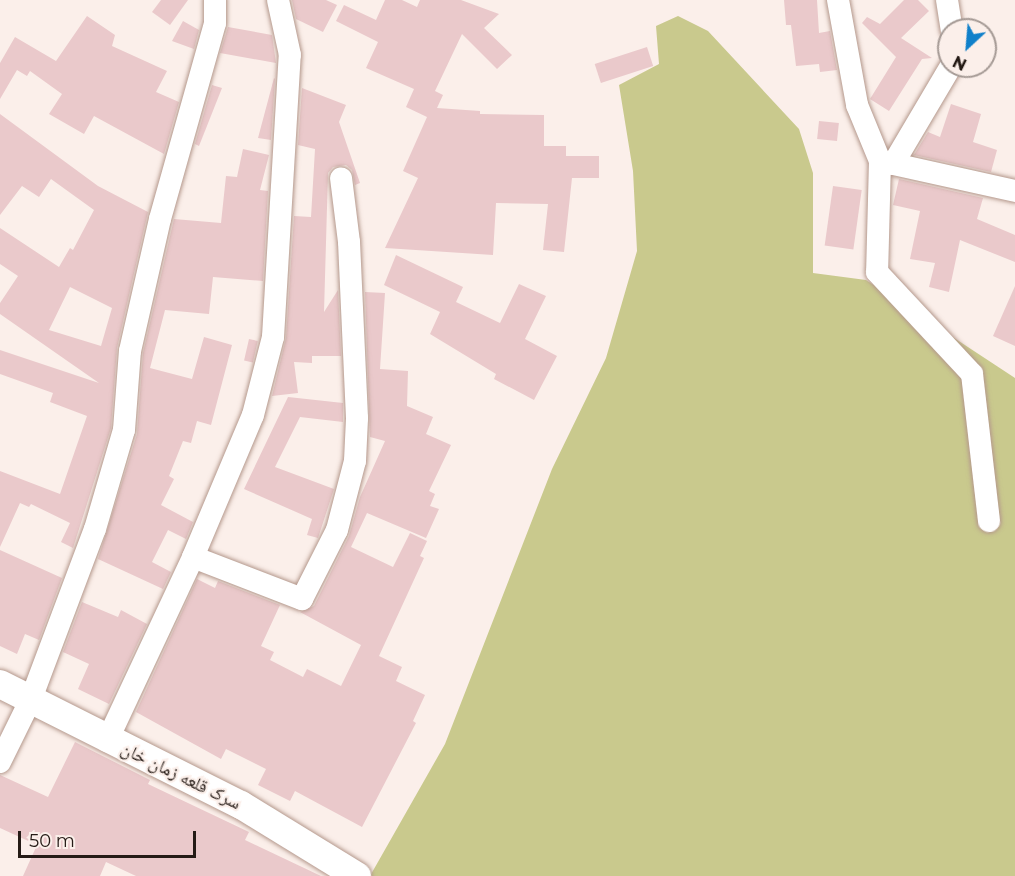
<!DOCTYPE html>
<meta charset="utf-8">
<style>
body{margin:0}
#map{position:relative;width:1015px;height:876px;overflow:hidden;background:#fbefea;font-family:Montserrat,"Noto Naskh Arabic",sans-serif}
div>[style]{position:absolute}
.green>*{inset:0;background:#c9c98d}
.building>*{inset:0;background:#eac9cb;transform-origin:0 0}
.roads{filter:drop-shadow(0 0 2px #b4988c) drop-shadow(0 0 2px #b4988c)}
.minor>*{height:22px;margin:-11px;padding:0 11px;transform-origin:11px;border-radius:11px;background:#fff}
.tertiary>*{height:28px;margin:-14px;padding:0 14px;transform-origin:14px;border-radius:14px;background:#fff}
span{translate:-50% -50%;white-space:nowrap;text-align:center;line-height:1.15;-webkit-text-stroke:4.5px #fbefea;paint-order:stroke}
.street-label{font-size:18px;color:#251b16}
.north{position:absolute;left:937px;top:18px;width:60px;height:60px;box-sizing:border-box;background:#fbefea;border:2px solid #a59a95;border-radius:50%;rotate:206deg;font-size:16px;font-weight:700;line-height:24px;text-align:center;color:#251b16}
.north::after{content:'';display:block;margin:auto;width:21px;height:27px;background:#1080ca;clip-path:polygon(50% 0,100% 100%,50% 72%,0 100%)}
.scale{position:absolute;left:18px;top:831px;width:178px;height:27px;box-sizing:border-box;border:3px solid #251b16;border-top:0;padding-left:8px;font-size:18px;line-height:21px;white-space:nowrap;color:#251b16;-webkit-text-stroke:4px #fbefea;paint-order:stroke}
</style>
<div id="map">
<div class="green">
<i style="clip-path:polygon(678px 16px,708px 31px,799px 129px,813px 173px,813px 273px,866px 280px,1015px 378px,1015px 876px,370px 876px,445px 744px,552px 469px,606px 358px,637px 251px,633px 171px,619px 85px,659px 64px,656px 26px)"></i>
</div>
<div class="building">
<i style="clip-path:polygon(161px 0,188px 0,170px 25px,152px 12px)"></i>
<i style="clip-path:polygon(292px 0,326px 0,337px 5px,323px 32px,296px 19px)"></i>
<i style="clip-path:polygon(385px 0,402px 0,417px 7px,420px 0,461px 0,499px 14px,484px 28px,512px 55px,497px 69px,462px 34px,435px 91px,443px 95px,437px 108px,480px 111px,480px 114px,544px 115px,544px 146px,566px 146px,566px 156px,599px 156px,599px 178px,572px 178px,564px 252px,543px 250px,548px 204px,496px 203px,493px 255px,385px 248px,418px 178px,403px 171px,427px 117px,406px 107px,414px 89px,366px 68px,378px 42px,336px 21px,344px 5px,376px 20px)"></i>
<i style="clip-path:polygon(784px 0,817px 0,819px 33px,830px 31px,837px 70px,820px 72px,819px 64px,796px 66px,791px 25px,786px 25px)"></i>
<i style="clip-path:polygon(904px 0,918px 0,929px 11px,901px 38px,932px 58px,922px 59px,889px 111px,870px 99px,896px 57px,862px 23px,867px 17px,880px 24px)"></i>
<i style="clip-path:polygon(87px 16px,115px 35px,112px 46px,167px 71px,156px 92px,179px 102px,164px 154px,94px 116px,84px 134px,49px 114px,62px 94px,30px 71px,27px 76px,17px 70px,0 99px,0 63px,15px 37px,56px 61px)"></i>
<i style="clip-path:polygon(183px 21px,199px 30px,194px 49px,172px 41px)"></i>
<i style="clip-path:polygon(228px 27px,272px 35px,276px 63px,220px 53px)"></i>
<i style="left:647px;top:47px;width:20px;height:55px;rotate:72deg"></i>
<i style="clip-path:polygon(274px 78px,275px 79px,271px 140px,258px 138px)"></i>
<i style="clip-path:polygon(212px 85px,222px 88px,199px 146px,195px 144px)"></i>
<i style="clip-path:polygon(302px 88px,346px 105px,339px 122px,360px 183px,355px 185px,352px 170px,346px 165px,333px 167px,328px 173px,324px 312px,338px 290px,341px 356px,312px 356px,312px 363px,294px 362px,298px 393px,272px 396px,286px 338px,294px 216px,311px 217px,315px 149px,298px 145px)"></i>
<i style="clip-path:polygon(951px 104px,981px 114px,973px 142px,997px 150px,991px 172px,914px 155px,928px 132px,940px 137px)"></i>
<i style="clip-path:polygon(evenodd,0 114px,98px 186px,148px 212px,117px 348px,111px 428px,73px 548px,61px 542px,70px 523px,31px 504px,29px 507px,20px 503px,0 547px,0 471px,60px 494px,87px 416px,50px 402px,53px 393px,0 374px,0 350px,99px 383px,0 314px,0 303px,18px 276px,0 264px,0 228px,59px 267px,70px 248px,73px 250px,94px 210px,51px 179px,39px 197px,22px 186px,0 215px,0 114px,70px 287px,112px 308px,101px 346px,49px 330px,70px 287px)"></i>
<i style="left:819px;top:121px;width:20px;height:18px;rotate:6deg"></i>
<i style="clip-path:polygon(243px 149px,269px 155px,260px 190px,268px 191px,263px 281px,213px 277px,209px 314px,165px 310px,150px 368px,192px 379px,204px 337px,232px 345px,211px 425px,197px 421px,191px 443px,183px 441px,169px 476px,174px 479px,161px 505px,193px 522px,186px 539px,168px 530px,152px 562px,171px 572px,163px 589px,98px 559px,137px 434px,143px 353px,174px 219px,221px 223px,226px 176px,237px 177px)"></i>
<i style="clip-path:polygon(899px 179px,983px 198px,977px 219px,1015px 235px,1015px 262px,960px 240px,949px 292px,929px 287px,935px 263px,910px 259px,920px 211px,893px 205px)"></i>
<i style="left:833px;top:186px;width:29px;height:60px;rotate:8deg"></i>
<i style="clip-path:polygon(396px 255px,463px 287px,456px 302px,500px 323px,519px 284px,546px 296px,525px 339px,557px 356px,534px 400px,494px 379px,496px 374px,430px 334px,440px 312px,384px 285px)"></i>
<i style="clip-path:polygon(1015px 286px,1015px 346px,993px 336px)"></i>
<i style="clip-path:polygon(365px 292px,385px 293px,380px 369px,408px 371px,407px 406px,433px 417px,426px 434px,451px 445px,429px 491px,435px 494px,430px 506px,439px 509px,426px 538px,367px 513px,351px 547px,393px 567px,410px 533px,427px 541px,420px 556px,424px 558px,379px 656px,402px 667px,396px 681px,425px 695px,413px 721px,416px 723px,362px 827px,295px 791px,290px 801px,258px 785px,266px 769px,226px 749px,221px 759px,136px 712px,197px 579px,215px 588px,218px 581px,280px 605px,261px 646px,274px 652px,270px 660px,303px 677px,307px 669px,341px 686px,361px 645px,300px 612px,314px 606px,349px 536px,360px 497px,385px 441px,370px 437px)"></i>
<i style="left:249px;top:339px;width:9px;height:22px;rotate:13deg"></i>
<i style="clip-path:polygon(288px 397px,343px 403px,343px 422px,300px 417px,275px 467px,334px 489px,318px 538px,307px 535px,312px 519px,244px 489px)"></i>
<i style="clip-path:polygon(0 550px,62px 578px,39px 640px,25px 634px,17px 654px,0 646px)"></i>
<i style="clip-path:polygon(82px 602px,118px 617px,121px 610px,147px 624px,109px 704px,78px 689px,89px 664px,63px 652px)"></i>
<i style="clip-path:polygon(75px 742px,150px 780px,148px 784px,249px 832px,245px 840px,321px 876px,136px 876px,106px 862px,100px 876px,23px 876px,37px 845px,0 828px,0 775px,48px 797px)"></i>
</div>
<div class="roads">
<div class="minor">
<i style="left:838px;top:0;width:107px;rotate:79.7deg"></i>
<i style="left:857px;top:105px;width:61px;rotate:67.7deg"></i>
<i style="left:880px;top:161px;width:111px;rotate:91.5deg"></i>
<i style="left:877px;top:272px;width:139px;rotate:47deg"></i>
<i style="left:972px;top:374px;width:148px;rotate:83.4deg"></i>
<i style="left:947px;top:0;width:30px;rotate:81deg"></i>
<i style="left:880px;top:161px;width:138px;rotate:12.5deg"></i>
<i style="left:893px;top:164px;width:114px;rotate:-59.4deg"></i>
<i style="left:193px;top:557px;width:117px;rotate:21.1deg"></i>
<i style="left:302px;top:599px;width:77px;rotate:-63.1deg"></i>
<i style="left:337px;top:530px;width:71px;rotate:-75.4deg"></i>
<i style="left:355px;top:461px;width:43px;rotate:-87.3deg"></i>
<i style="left:357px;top:418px;width:176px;rotate:-92.6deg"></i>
<i style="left:349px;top:242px;width:64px;rotate:-97.1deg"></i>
<i style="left:107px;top:741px;width:203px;rotate:-64.9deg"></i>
<i style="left:193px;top:557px;width:154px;rotate:-67.1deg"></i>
<i style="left:253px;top:415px;width:81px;rotate:-75.6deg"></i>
<i style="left:273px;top:337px;width:283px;rotate:-86.6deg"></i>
<i style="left:290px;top:55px;width:56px;rotate:-102.3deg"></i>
<i style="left:0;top:762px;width:70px;rotate:-63.8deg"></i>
<i style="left:31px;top:699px;width:182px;rotate:-69.4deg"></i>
<i style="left:95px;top:529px;width:103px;rotate:-73.7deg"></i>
<i style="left:124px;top:430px;width:79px;rotate:-85.7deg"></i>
<i style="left:130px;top:351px;width:135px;rotate:-77.2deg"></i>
<i style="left:160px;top:219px;width:204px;rotate:-74.3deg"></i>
<i style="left:215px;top:23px;width:23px;rotate:-90deg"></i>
</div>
<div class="tertiary">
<i style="left:0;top:684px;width:270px;rotate:26.7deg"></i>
<i style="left:241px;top:805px;width:136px;rotate:31.5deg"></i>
</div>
</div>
<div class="street-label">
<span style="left:181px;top:776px;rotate:26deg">سرک قلعه زمان خان</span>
</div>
<div class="north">N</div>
<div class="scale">50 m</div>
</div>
